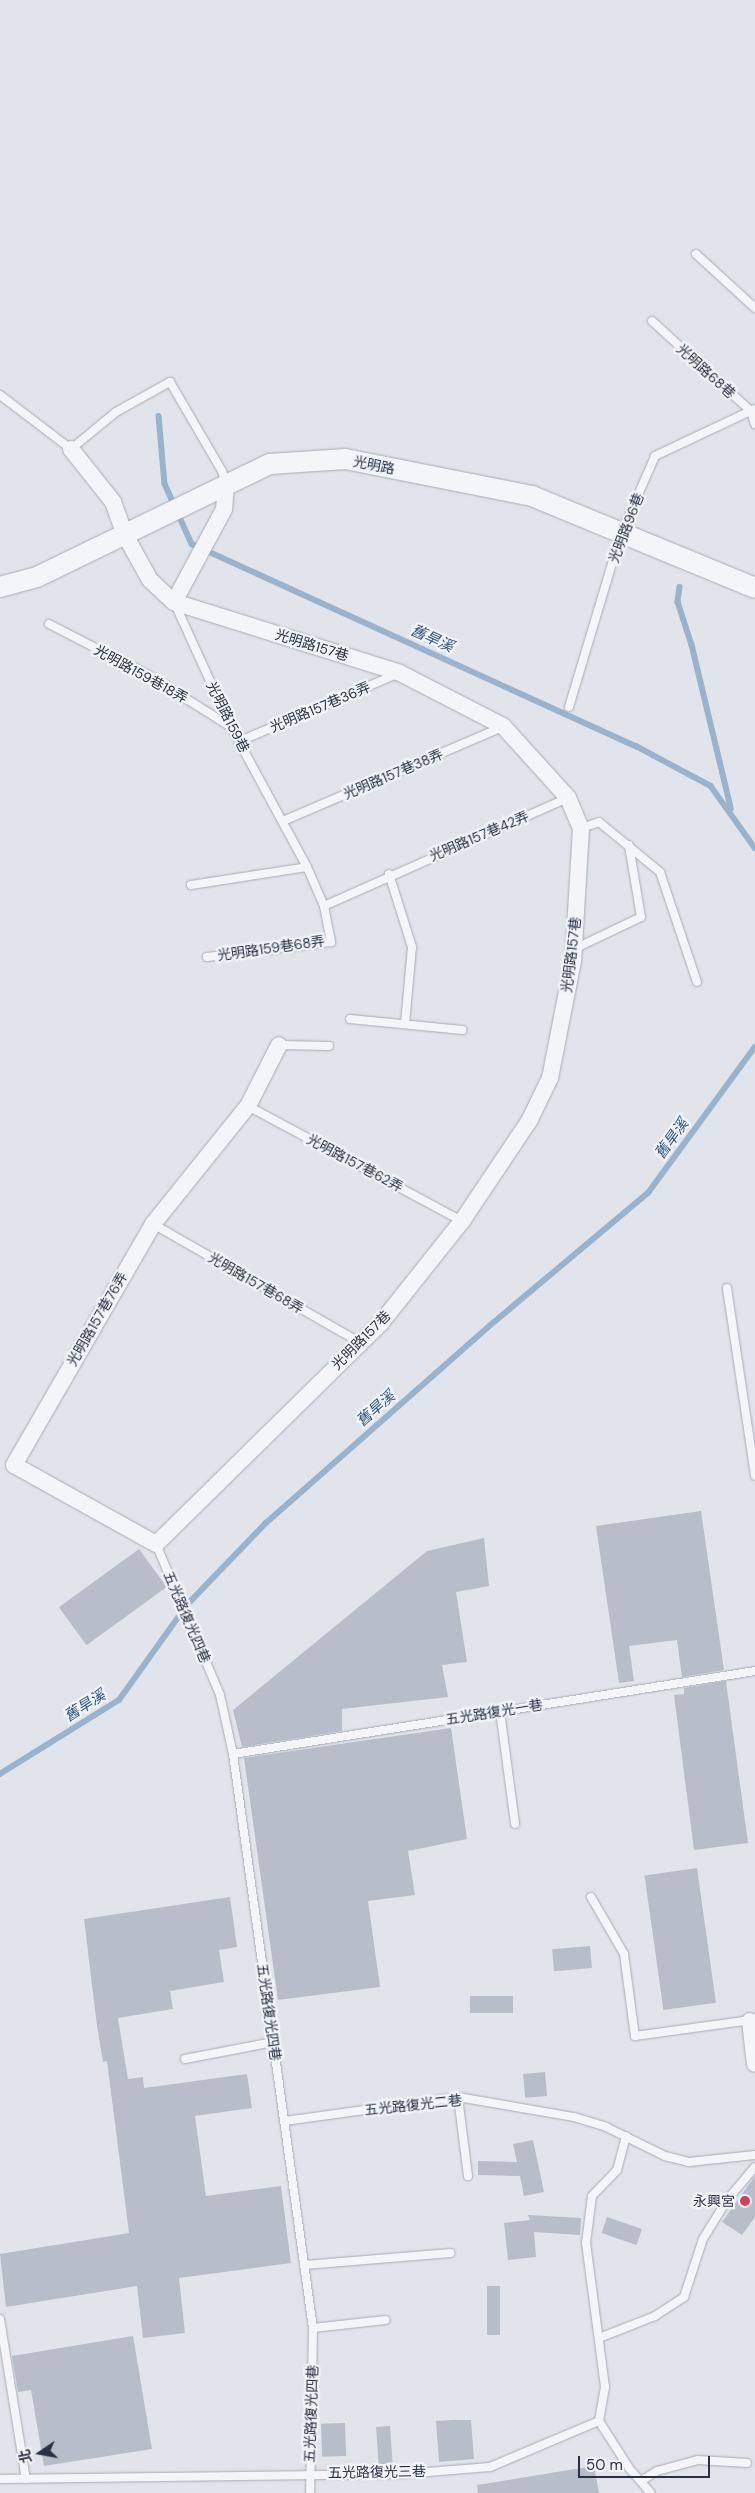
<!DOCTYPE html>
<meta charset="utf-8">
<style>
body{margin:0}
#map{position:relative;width:755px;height:2493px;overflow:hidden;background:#e1e5eb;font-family:"DM Sans","Noto Sans TC",sans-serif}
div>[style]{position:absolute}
.stream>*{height:5.5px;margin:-2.75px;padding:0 2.75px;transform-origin:2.75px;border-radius:2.75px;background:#99b3cd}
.building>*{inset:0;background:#b7bec9;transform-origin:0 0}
.roads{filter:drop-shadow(0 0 1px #a6acb6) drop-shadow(0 0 1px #a6acb6)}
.service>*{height:8px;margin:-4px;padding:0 4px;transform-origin:4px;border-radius:4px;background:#f4f5f8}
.minor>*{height:16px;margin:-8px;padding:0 8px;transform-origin:8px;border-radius:8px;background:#f4f5f8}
.tertiary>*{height:20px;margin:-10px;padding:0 10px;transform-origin:10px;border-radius:10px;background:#f4f5f8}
.dots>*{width:14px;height:14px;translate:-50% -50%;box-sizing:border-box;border:2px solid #f0f4f8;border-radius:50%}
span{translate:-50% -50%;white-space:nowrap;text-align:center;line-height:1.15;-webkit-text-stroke:4.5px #f0f4f8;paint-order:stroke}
.street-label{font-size:14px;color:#283244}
.poi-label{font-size:14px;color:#283244}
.right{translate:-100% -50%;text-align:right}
.water-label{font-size:15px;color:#2e527b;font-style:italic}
.north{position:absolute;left:15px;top:2428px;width:50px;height:50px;-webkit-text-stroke:4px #f0f4f8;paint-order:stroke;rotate:258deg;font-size:14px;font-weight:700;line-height:20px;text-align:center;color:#283244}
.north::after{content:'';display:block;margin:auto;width:18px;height:22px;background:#283244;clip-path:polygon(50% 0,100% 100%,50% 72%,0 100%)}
.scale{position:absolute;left:578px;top:2456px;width:132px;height:22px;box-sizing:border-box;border:2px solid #283244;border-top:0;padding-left:6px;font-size:15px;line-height:18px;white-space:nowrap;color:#283244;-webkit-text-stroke:4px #f0f4f8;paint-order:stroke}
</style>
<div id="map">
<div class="stream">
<i style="left:159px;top:416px;width:68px;rotate:85deg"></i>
<i style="left:165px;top:484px;width:66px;rotate:65.8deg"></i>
<i style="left:192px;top:544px;width:488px;rotate:24.5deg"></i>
<i style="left:636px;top:746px;width:85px;rotate:28.1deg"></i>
<i style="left:711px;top:786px;width:76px;rotate:54.6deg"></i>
<i style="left:680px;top:587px;width:15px;rotate:98deg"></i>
<i style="left:678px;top:602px;width:45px;rotate:72deg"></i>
<i style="left:692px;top:645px;width:168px;rotate:76.5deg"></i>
<i style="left:0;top:1774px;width:140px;rotate:-31.9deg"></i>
<i style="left:119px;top:1700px;width:117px;rotate:-54.4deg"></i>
<i style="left:187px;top:1605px;width:114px;rotate:-46.1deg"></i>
<i style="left:266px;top:1523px;width:295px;rotate:-41.4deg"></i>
<i style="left:487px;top:1328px;width:210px;rotate:-40deg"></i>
<i style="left:648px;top:1193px;width:181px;rotate:-53.8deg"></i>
</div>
<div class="building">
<i style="clip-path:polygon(701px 1511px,724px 1670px,682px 1677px,677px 1640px,629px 1646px,634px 1681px,619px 1683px,596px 1526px)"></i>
<i style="clip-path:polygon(484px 1538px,489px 1586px,456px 1592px,467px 1662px,442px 1665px,448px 1697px,342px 1709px,342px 1731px,242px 1747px,233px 1710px,427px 1551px)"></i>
<i style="left:139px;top:1549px;width:47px;height:99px;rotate:54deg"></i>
<i style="clip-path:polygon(726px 1681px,748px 1843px,694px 1850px,674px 1695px,684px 1694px,684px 1688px)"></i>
<i style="clip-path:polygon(451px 1728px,467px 1839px,408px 1851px,415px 1895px,368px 1901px,380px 1987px,278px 2000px,244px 1758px)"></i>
<i style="left:697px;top:1868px;width:136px;height:53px;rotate:82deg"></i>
<i style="clip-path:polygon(230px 1897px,237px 1947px,219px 1950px,224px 1982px,170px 1991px,173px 2009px,118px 2018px,128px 2079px,143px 2077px,144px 2088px,247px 2074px,252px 2108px,195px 2116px,206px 2196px,281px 2186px,291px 2263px,179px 2278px,185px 2333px,143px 2338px,137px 2286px,6px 2307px,0 2254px,129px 2233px,107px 2061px,103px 2062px,97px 2026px,84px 1919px)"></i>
<i style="left:590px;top:1946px;width:22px;height:38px;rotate:85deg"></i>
<i style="left:470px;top:1996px;width:43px;height:17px"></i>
<i style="left:545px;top:2072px;width:24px;height:22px;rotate:85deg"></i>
<i style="clip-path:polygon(533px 2140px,544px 2192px,524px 2196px,520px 2176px,478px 2175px,478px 2161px,517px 2162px,513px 2144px)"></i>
<i style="clip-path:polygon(755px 2176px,755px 2217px,742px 2235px,722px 2222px)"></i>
<i style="clip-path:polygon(528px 2215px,581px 2218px,580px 2235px,534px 2232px,536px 2257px,508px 2260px,504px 2223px,530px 2220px)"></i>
<i style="left:607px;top:2217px;width:37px;height:17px;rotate:19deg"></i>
<i style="left:487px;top:2286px;width:13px;height:49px"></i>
<i style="clip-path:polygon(133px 2336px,152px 2449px,44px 2466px,31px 2390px,18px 2392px,12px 2356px)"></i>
<i style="clip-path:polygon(452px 2420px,471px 2420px,474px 2459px,439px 2462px,436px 2421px)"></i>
<i style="left:345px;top:2423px;width:33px;height:24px;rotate:88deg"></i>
<i style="left:390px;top:2426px;width:42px;height:14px;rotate:86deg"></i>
<i style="clip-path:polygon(594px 2466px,599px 2493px,478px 2493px,477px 2485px)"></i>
</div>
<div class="roads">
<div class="service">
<i style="left:696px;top:254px;width:80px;rotate:42.5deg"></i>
<i style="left:652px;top:321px;width:134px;rotate:42.3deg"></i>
<i style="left:751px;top:411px;width:14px;rotate:73deg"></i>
<i style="left:0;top:395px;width:89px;rotate:37.3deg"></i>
<i style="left:71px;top:449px;width:58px;rotate:-39.4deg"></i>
<i style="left:116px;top:412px;width:62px;rotate:-29.1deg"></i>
<i style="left:170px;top:382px;width:103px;rotate:59.7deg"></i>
<i style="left:222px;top:471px;width:14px;rotate:73deg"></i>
<i style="left:175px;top:604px;width:135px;rotate:65.5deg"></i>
<i style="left:231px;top:727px;width:159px;rotate:61.5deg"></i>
<i style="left:307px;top:867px;width:43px;rotate:66.4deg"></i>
<i style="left:324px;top:906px;width:37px;rotate:79deg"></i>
<i style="left:331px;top:942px;width:125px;rotate:173.1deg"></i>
<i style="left:49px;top:624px;width:114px;rotate:27.2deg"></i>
<i style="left:150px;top:676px;width:96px;rotate:32.2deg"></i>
<i style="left:569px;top:707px;width:181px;rotate:-73.3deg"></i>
<i style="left:621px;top:534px;width:85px;rotate:-66.4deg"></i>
<i style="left:655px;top:456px;width:110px;rotate:-25.2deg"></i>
<i style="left:240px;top:741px;width:171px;rotate:-23.1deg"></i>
<i style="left:283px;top:821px;width:238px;rotate:-23.2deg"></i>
<i style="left:581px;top:828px;width:19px;rotate:-18deg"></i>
<i style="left:599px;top:822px;width:79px;rotate:39.3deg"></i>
<i style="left:660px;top:872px;width:116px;rotate:71.4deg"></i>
<i style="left:389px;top:874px;width:77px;rotate:72.5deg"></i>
<i style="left:412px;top:947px;width:77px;rotate:95.2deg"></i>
<i style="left:191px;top:885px;width:117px;rotate:-8.8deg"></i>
<i style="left:324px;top:906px;width:267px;rotate:-23.9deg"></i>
<i style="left:574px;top:949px;width:74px;rotate:-25.5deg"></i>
<i style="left:641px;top:917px;width:73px;rotate:-99.5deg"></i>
<i style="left:350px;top:1019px;width:113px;rotate:5.6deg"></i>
<i style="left:279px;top:1045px;width:50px;rotate:1.1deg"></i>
<i style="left:248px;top:1106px;width:243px;rotate:28.3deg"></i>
<i style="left:153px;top:1224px;width:237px;rotate:29.8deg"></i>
<i style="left:727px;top:1288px;width:190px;rotate:81.5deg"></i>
<i style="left:156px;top:1544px;width:164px;rotate:67deg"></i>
<i style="left:220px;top:1695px;width:60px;rotate:77.6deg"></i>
<i style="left:233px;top:1754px;width:580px;rotate:82.07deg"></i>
<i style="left:313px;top:2328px;width:165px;rotate:91deg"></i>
<i style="left:500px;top:1711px;width:114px;rotate:82.4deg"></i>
<i style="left:233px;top:1754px;width:529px;rotate:-9.03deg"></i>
<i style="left:591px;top:1897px;width:66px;rotate:59.9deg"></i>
<i style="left:624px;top:1954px;width:83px;rotate:82.4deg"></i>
<i style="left:635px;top:2036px;width:117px;rotate:-7.9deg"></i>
<i style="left:185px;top:2059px;width:90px;rotate:-10.9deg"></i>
<i style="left:458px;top:2097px;width:80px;rotate:82.8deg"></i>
<i style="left:285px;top:2121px;width:175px;rotate:-7.9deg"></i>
<i style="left:458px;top:2097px;width:118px;rotate:9.8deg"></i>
<i style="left:574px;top:2117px;width:34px;rotate:17deg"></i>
<i style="left:606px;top:2127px;width:66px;rotate:26.2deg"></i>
<i style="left:665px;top:2156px;width:25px;rotate:14deg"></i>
<i style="left:689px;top:2162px;width:66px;rotate:-6.1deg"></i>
<i style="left:305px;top:2265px;width:146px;rotate:-4.7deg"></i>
<i style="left:0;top:2319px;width:162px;rotate:80.8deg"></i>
<i style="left:313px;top:2328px;width:73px;rotate:-6.3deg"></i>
<i style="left:599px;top:2338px;width:60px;rotate:-21.4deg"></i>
<i style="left:655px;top:2316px;width:35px;rotate:-33deg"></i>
<i style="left:684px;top:2297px;width:61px;rotate:-71.9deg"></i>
<i style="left:703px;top:2239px;width:46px;rotate:-58.4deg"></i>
<i style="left:727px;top:2200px;width:43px;rotate:-49.7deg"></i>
<i style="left:599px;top:2421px;width:35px;rotate:-80deg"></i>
<i style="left:605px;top:2387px;width:145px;rotate:-97.5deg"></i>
<i style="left:586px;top:2243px;width:47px;rotate:-82.7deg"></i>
<i style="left:592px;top:2196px;width:36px;rotate:-46deg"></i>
<i style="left:617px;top:2170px;width:35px;rotate:-75deg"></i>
<i style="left:599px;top:2421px;width:56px;rotate:57.4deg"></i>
<i style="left:629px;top:2468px;width:33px;rotate:49deg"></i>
<i style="left:0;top:2479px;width:403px;rotate:-0.7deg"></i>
<i style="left:403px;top:2474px;width:87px;rotate:-4.6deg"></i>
<i style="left:490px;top:2467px;width:118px;rotate:-22.9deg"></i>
<i style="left:641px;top:2481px;width:19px;rotate:-32deg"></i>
<i style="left:657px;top:2471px;width:42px;rotate:-15deg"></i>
<i style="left:698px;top:2460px;width:49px;rotate:3.5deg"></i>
</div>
<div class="minor">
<i style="left:71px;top:449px;width:68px;rotate:51.6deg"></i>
<i style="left:113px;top:502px;width:35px;rotate:70deg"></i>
<i style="left:125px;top:535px;width:51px;rotate:60.9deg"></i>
<i style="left:150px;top:580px;width:33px;rotate:43deg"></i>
<i style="left:174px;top:602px;width:237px;rotate:17.4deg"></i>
<i style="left:400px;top:673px;width:116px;rotate:27.2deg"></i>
<i style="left:503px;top:726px;width:97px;rotate:47.9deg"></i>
<i style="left:568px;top:798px;width:33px;rotate:67deg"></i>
<i style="left:581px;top:828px;width:133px;rotate:93.4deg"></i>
<i style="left:573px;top:961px;width:119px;rotate:101.1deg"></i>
<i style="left:550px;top:1078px;width:48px;rotate:116deg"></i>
<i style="left:529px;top:1121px;width:120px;rotate:123.8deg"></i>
<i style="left:462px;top:1221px;width:130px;rotate:128.5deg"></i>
<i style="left:381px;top:1323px;width:315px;rotate:135.5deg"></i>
<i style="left:156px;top:1544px;width:162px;rotate:-150.9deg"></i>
<i style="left:14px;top:1465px;width:278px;rotate:-60deg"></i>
<i style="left:153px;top:1224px;width:151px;rotate:-51.2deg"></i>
<i style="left:248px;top:1106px;width:68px;rotate:-63.1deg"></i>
<i style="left:174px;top:602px;width:106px;rotate:-61.7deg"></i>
<i style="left:224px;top:509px;width:24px;rotate:-85deg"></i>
<i style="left:750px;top:2021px;width:43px;rotate:83.4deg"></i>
</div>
<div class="tertiary">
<i style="left:0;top:587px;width:38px;rotate:-15deg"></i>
<i style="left:37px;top:577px;width:259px;rotate:-25.9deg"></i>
<i style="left:270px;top:464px;width:75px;rotate:-3.8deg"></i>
<i style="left:345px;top:459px;width:191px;rotate:11.2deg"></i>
<i style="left:532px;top:496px;width:241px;rotate:22.4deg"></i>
</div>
</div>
<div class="dots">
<i style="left:745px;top:2201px;background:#d93c57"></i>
</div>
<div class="street-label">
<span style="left:706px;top:371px;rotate:42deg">光明路68巷</span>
<span style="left:374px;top:465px;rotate:11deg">光明路</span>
<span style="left:626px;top:528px;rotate:-69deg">光明路96巷</span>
<span style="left:312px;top:645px;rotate:17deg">光明路157巷</span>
<span style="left:141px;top:674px;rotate:29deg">光明路159巷18弄</span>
<span style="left:320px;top:707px;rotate:-23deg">光明路157巷36弄</span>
<span style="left:228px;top:717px;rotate:63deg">光明路159巷</span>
<span style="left:393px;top:774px;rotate:-23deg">光明路157巷38弄</span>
<span style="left:479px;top:836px;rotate:-23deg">光明路157巷42弄</span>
<span style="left:271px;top:948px;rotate:-8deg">光明路159巷68弄</span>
<span style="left:571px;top:955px;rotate:-83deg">光明路157巷</span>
<span style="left:355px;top:1163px;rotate:28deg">光明路157巷62弄</span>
<span style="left:256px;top:1283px;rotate:30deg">光明路157巷68弄</span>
<span style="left:97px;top:1319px;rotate:-60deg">光明路157巷76弄</span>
<span style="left:361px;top:1340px;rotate:-45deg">光明路157巷</span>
<span style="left:187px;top:1617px;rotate:67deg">五光路復光四巷</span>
<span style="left:494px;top:1712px;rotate:-9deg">五光路復光一巷</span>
<span style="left:269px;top:2012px;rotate:82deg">五光路復光四巷</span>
<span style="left:413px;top:2105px;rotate:-6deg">五光路復光二巷</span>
<span style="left:311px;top:2414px;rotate:-88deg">五光路復光四巷</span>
<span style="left:377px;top:2472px;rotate:-1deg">五光路復光三巷</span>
</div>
<div class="poi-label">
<span class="right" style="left:735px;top:2201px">永興宮</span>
</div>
<div class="water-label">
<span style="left:432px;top:639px;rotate:24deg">舊旱溪</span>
<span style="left:672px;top:1139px;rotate:-54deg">舊旱溪</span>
<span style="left:376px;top:1409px;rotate:-41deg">舊旱溪</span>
<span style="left:85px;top:1706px;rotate:-32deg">舊旱溪</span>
</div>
<div class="north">北</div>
<div class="scale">50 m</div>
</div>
